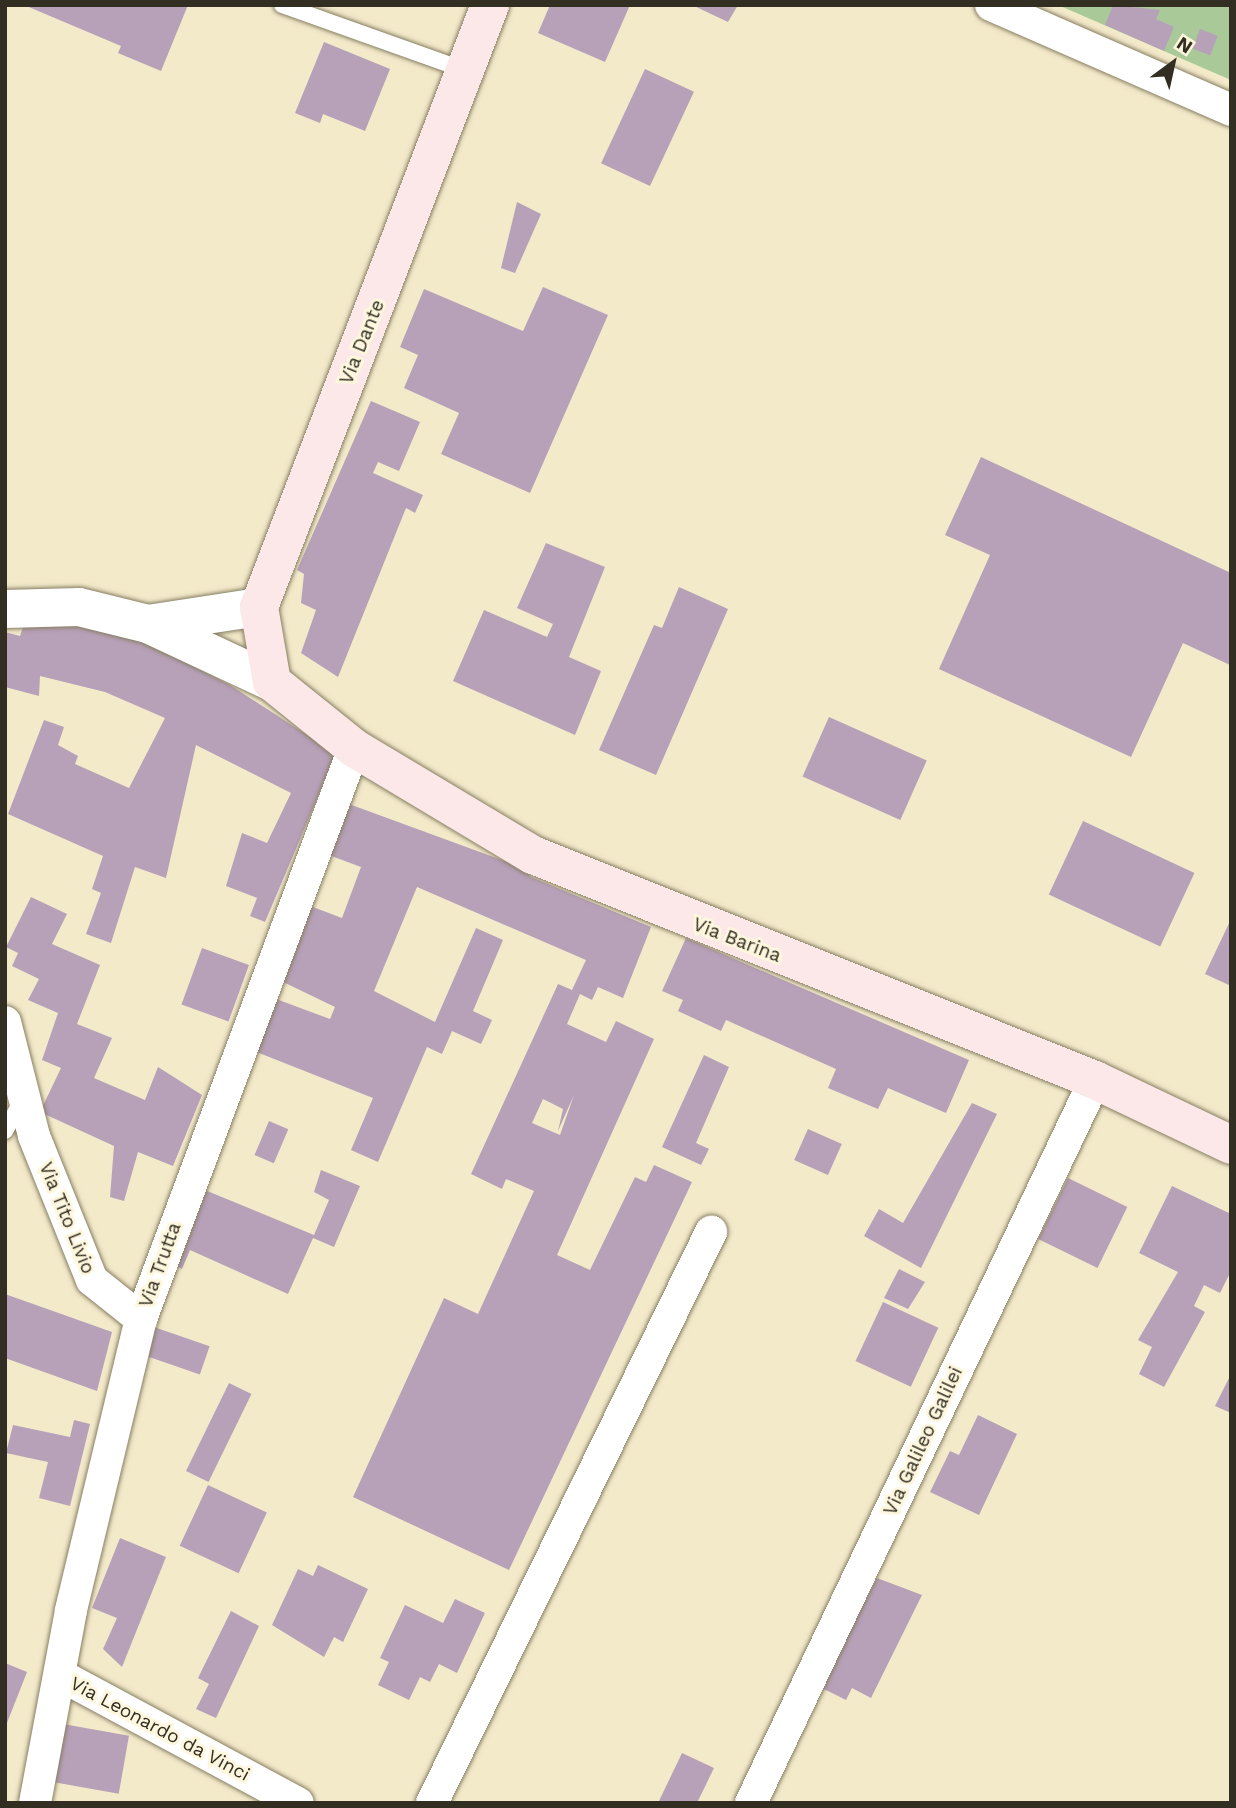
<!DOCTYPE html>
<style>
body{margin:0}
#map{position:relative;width:1236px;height:1808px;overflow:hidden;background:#f3eaca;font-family:"Work Sans",sans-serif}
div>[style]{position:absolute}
.green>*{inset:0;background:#a9c998}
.building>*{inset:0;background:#b7a1b9;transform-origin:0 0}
.roads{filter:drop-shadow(0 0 2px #877e62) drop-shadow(0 0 2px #877e62)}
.service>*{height:16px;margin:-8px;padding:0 8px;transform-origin:8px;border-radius:8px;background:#fff}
.minor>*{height:32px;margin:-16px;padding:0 16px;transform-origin:16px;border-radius:16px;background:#fff}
.tertiary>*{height:38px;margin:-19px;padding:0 19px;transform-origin:19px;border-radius:19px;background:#fff}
.secondary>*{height:38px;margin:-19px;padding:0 19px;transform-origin:19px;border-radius:19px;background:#fce8e8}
span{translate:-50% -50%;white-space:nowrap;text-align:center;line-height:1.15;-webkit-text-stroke:6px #fef7de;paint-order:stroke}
.street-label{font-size:19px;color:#322e22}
.frame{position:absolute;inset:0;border:7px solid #322e22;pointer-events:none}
.north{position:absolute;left:1138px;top:28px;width:70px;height:70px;-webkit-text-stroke:5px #fef7de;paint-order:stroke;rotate:33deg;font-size:19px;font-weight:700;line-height:28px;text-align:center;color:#322e22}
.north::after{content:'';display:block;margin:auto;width:24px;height:32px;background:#322e22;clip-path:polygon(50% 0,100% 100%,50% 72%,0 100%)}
</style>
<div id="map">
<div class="green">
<i style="clip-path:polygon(1058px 5px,1231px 5px,1231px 80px,1164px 51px)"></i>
</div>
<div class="building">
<i style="clip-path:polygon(24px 5px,188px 5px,161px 71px,118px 53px,121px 46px)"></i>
<i style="clip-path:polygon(550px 5px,630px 5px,605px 62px,538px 33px)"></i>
<i style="clip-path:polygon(692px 5px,738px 5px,728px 22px)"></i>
<i style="clip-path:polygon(1113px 5px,1160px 10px,1156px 19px,1174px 27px,1164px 51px,1105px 25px)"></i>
<i style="left:1200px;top:29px;width:19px;height:21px;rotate:21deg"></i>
<i style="clip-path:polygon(324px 42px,390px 69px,365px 131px,323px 114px,320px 123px,295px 113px)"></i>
<i style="left:645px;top:69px;width:54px;height:104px;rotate:25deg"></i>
<i style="clip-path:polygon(517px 202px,541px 214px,515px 273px,501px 268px)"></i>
<i style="clip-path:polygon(543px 287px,608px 315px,530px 493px,441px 454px,459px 413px,404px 388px,418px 355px,400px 347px,424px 289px,523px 331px)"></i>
<i style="clip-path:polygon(371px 401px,420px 422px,399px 471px,378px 462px,373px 473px,423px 495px,415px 513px,406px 508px,338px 677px,301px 653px,316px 610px,301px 603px,304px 574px,297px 570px)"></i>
<i style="clip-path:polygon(981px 457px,1231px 573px,1230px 665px,1183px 643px,1131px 757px,939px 669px,990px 555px,945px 535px)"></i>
<i style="clip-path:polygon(546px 543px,605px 567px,569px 657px,601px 671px,575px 735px,453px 681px,484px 610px,547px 637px,553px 624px,517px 608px)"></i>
<i style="clip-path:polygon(679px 587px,728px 609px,656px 775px,599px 750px,654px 625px,662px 628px)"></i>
<i style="clip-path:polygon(29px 610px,139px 639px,230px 685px,336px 754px,265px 922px,250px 916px,257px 898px,226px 886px,242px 833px,267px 843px,291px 793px,196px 745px,166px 878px,135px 867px,111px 943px,86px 934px,101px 893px,92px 889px,103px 856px,8px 814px,44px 720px,64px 727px,58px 745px,78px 756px,75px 764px,129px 788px,165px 718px,105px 692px,40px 676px,39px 696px,5px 687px,5px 632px,20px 636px)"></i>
<i style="left:829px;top:717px;width:107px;height:65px;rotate:24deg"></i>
<i style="clip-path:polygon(evenodd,338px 800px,532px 871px,529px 876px,651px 927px,623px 998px,598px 987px,592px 1000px,580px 994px,567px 1024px,606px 1042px,616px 1021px,654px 1039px,557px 1255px,590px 1270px,635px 1177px,646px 1182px,654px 1165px,692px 1182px,509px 1570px,353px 1497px,444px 1298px,478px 1314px,534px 1191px,506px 1179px,502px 1189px,471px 1174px,558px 984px,572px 990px,586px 960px,417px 887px,374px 991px,435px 1022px,476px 928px,503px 940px,473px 1011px,492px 1020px,481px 1044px,452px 1031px,442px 1054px,427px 1047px,378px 1162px,351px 1150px,373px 1098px,249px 1049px,268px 996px,330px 1019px,335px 1007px,277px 979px,305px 904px,342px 918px,361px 867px,318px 851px,338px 800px,574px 1095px,560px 1135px,532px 1123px,543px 1099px,563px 1109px,558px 1131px,574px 1095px)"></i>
<i style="left:1083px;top:821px;width:123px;height:81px;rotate:25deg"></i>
<i style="clip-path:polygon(31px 897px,67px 914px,52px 944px,100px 965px,77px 1024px,112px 1038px,94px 1078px,145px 1100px,158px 1067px,202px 1095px,173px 1166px,138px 1152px,124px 1201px,110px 1197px,114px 1146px,40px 1112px,61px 1068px,42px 1060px,58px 1013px,28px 1000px,39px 979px,12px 966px,18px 953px,6px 947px)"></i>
<i style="clip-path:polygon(1231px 919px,1231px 986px,1205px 974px)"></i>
<i style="clip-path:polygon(686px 938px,969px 1060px,946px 1113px,888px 1088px,878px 1109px,828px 1088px,836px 1069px,726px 1020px,721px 1031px,678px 1011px,683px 1000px,662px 991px)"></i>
<i style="left:202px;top:948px;width:50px;height:60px;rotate:20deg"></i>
<i style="clip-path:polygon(704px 1055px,729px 1067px,696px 1143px,709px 1149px,701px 1165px,662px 1147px)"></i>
<i style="clip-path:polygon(972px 1103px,997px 1114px,921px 1268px,864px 1236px,879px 1209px,903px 1223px)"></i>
<i style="left:269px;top:1121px;width:21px;height:37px;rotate:23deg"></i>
<i style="left:808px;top:1129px;width:37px;height:34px;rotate:24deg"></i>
<i style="clip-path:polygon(321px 1170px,360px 1186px,334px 1247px,313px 1238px,288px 1294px,190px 1250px,182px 1269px,164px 1260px,195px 1186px,314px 1235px,329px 1200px,314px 1192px)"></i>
<i style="left:1068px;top:1178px;width:66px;height:68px;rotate:26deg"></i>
<i style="clip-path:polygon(1172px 1186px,1231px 1214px,1231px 1271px,1220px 1293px,1204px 1285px,1194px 1306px,1205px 1312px,1164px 1387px,1139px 1374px,1152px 1347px,1138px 1340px,1178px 1272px,1139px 1253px)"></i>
<i style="clip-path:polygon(899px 1269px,925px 1282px,908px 1309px,884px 1298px)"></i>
<i style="clip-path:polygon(5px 1294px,112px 1332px,97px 1391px,5px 1358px)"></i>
<i style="left:883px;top:1302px;width:61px;height:65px;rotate:25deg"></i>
<i style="left:151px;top:1326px;width:62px;height:30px;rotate:19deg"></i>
<i style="clip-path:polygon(1231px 1374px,1231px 1413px,1215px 1406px)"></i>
<i style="left:229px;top:1383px;width:25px;height:98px;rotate:26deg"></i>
<i style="clip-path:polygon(978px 1415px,1017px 1434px,979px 1515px,930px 1492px,950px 1451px,959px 1455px)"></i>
<i style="clip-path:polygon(74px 1420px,90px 1424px,70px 1506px,39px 1498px,48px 1462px,6px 1453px,13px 1425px,70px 1437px)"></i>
<i style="left:208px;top:1485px;width:65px;height:67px;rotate:25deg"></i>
<i style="clip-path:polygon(120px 1538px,166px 1557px,122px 1667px,103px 1649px,117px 1618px,92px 1608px)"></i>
<i style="clip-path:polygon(318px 1565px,368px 1589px,343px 1642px,334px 1637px,324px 1657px,272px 1625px,298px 1569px,313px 1576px)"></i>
<i style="clip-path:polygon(877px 1578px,922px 1595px,871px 1698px,852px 1688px,846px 1700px,820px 1687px)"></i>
<i style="clip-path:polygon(455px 1599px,485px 1613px,457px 1673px,439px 1664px,430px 1682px,420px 1677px,409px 1700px,378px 1685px,389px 1662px,380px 1658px,405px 1605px,443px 1623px)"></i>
<i style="clip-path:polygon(231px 1611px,259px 1626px,216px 1718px,196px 1709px,209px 1684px,198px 1678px)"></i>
<i style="clip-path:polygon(5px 1663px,27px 1672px,5px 1728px)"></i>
<i style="left:63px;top:1724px;width:67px;height:59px;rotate:10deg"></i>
<i style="clip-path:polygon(682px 1753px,714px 1768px,697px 1803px,658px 1803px)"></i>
</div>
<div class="roads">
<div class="service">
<i style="left:282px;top:5px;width:194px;rotate:19.6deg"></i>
<i style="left:5px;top:1131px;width:37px;rotate:-61deg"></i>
</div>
<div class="minor">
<i style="left:991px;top:5px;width:262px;rotate:23.6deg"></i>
<i style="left:5px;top:1022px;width:118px;rotate:75.7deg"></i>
<i style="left:34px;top:1136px;width:155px;rotate:68.1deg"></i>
<i style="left:92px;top:1280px;width:63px;rotate:38.5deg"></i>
<i style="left:60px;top:1675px;width:270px;rotate:28.3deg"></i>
<i style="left:35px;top:1803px;width:196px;rotate:-79.4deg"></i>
<i style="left:71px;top:1610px;width:299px;rotate:-76.5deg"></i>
<i style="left:141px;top:1319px;width:609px;rotate:-69.54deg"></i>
<i style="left:432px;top:1803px;width:636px;rotate:-63.96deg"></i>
<i style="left:751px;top:1803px;width:801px;rotate:-64.56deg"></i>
</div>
<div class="tertiary">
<i style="left:5px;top:609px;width:74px;rotate:-1.5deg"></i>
<i style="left:79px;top:607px;width:71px;rotate:13.8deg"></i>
<i style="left:148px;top:624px;width:112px;rotate:-8.7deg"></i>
<i style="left:148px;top:624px;width:137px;rotate:25.1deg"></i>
</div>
<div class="secondary">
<i style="left:490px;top:5px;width:645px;rotate:110.99deg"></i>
<i style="left:259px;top:607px;width:76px;rotate:80.2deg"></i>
<i style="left:272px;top:682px;width:105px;rotate:38.8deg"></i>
<i style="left:354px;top:748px;width:209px;rotate:30.9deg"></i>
<i style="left:533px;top:855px;width:605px;rotate:21.82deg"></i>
<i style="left:1095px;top:1080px;width:151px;rotate:25.5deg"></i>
</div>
</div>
<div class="street-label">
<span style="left:362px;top:342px;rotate:-68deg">Via Dante</span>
<span style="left:737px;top:940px;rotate:21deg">Via Barina</span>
<span style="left:67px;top:1218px;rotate:68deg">Via Tito Livio</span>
<span style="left:160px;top:1265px;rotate:-70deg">Via Trutta</span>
<span style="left:923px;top:1441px;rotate:-65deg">Via Galileo Galilei</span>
<span style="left:160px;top:1729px;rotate:28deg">Via Leonardo da Vinci</span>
</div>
<div class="frame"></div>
<div class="north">N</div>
</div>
